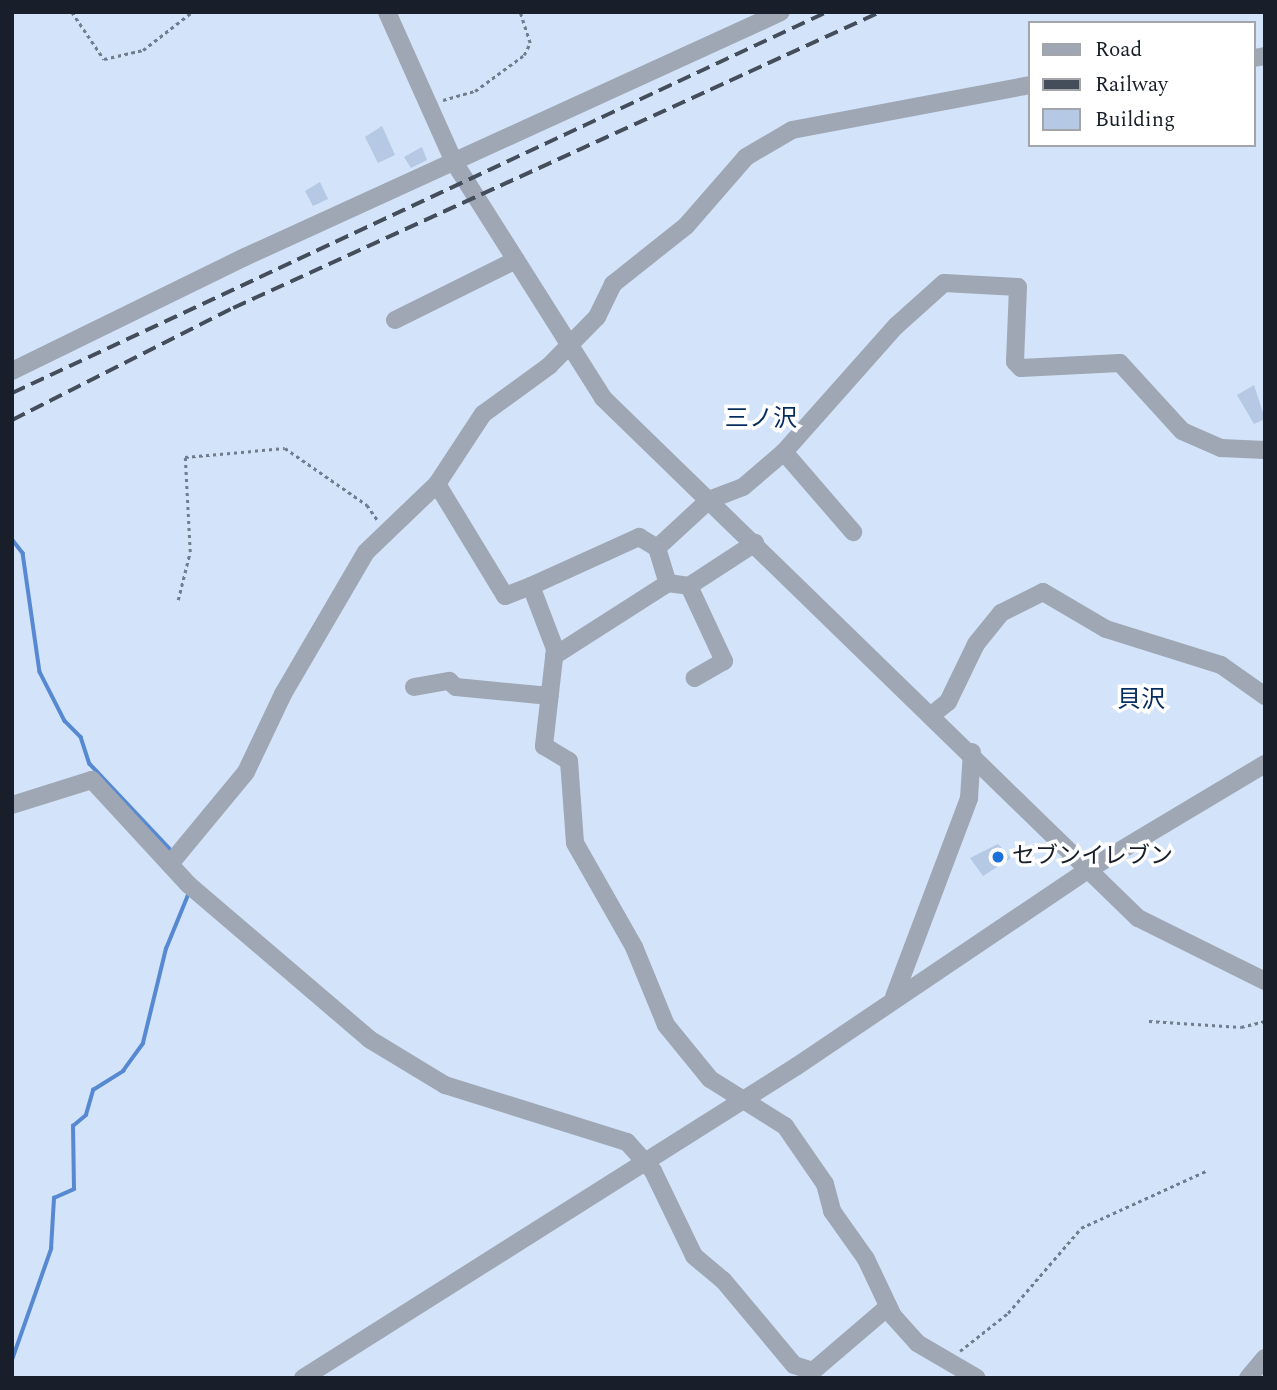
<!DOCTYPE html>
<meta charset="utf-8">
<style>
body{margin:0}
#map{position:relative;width:1277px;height:1390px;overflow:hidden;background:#d3e3fa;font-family:Spectral,"Noto Sans JP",serif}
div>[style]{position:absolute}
.stream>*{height:3.5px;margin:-1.75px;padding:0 1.75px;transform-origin:1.75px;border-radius:1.75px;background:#5689d1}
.building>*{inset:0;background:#b5c8e4}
.path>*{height:2.5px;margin-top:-1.25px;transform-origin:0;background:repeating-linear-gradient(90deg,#717c8d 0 3.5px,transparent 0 7px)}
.minor>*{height:18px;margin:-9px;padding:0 9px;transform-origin:9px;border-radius:9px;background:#9ea7b3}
.rail>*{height:3.5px;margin-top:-1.75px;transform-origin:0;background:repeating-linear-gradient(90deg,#444e5b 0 14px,transparent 0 21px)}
.dots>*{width:19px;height:19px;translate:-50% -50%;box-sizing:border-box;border:4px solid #fff;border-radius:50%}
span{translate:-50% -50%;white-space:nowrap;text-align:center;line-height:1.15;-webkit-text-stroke:7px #fff;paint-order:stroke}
.poi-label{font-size:23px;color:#181f2a}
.left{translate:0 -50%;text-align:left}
.neighbourhood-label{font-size:24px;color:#052c5f}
.frame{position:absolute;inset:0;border:14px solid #181f2a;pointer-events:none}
.legend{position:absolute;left:1028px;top:21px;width:228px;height:126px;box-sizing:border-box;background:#fff;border:2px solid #a3a5aa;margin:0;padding:9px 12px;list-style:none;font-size:21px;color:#181f2a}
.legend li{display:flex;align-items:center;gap:14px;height:35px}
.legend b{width:35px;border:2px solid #a3a5aa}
</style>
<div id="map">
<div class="stream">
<i style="left:12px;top:539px;width:18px;rotate:52deg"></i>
<i style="left:23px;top:553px;width:120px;rotate:81.9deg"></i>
<i style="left:40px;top:672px;width:55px;rotate:63deg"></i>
<i style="left:65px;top:721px;width:23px;rotate:45deg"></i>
<i style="left:81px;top:737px;width:28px;rotate:72deg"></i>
<i style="left:90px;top:764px;width:120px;rotate:46.7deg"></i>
<i style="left:12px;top:1360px;width:118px;rotate:-70.6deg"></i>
<i style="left:51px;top:1249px;width:51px;rotate:-86.6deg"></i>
<i style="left:54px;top:1198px;width:22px;rotate:-24deg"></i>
<i style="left:74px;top:1189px;width:63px;rotate:-90.9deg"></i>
<i style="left:73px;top:1126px;width:17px;rotate:-40deg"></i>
<i style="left:86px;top:1115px;width:26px;rotate:-74deg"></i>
<i style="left:93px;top:1090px;width:36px;rotate:-32deg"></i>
<i style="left:123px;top:1071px;width:34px;rotate:-54deg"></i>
<i style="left:143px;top:1043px;width:97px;rotate:-76.3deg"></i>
<i style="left:166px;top:949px;width:58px;rotate:-67.8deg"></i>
</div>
<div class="building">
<i style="clip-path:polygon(382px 126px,395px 155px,378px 163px,365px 137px)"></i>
<i style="clip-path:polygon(422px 147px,427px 160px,411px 168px,404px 157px)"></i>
<i style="clip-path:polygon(320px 182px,328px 199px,313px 206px,305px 191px)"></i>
<i style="clip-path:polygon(1254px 385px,1265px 419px,1254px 424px,1237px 395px)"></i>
<i style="clip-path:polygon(998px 844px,1011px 858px,983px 876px,970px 858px)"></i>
</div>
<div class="path">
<i style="left:72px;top:12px;width:57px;rotate:55.8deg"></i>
<i style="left:104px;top:59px;width:40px;rotate:-13deg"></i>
<i style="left:143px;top:50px;width:62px;rotate:-37.8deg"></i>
<i style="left:443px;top:100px;width:33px;rotate:-16deg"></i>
<i style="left:475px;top:91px;width:61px;rotate:-36.3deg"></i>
<i style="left:524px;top:55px;width:13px;rotate:-63deg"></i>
<i style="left:530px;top:43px;width:33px;rotate:-108deg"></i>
<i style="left:178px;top:600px;width:49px;rotate:-76deg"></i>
<i style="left:190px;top:552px;width:95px;rotate:-93deg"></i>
<i style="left:185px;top:457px;width:100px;rotate:-5.1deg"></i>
<i style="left:285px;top:448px;width:100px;rotate:34.8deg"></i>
<i style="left:367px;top:505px;width:19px;rotate:55deg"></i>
<i style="left:1149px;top:1021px;width:92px;rotate:3.7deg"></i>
<i style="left:1241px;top:1027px;width:25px;rotate:-14deg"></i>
<i style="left:960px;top:1351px;width:61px;rotate:-38.4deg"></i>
<i style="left:1008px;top:1313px;width:112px;rotate:-49.3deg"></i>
<i style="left:1081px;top:1228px;width:137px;rotate:-24.5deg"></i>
</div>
<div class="minor">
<i style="left:387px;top:12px;width:164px;rotate:65.9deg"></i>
<i style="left:454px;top:162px;width:279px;rotate:57.7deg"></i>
<i style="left:603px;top:398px;width:746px;rotate:44.19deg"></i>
<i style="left:1138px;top:918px;width:142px;rotate:26.4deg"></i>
<i style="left:1254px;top:58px;width:11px;rotate:-10deg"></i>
<i style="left:395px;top:320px;width:135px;rotate:-26.4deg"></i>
<i style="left:12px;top:371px;width:259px;rotate:-26.1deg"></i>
<i style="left:245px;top:257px;width:589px;rotate:-24.56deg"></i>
<i style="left:784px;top:452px;width:106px;rotate:49.2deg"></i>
<i style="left:437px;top:484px;width:131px;rotate:58.7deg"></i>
<i style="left:505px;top:596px;width:28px;rotate:-21deg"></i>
<i style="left:531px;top:586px;width:67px;rotate:69.1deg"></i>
<i style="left:555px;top:649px;width:98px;rotate:96.5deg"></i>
<i style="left:544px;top:746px;width:29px;rotate:31deg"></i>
<i style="left:569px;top:761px;width:82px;rotate:85.8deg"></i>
<i style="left:575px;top:843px;width:120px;rotate:60.4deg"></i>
<i style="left:634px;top:947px;width:84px;rotate:67.7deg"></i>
<i style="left:666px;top:1025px;width:70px;rotate:50.8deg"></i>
<i style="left:710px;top:1079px;width:89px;rotate:32.1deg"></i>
<i style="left:785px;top:1126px;width:70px;rotate:55.4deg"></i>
<i style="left:825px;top:1184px;width:28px;rotate:75deg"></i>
<i style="left:832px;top:1211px;width:59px;rotate:54.7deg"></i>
<i style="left:866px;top:1259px;width:63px;rotate:64.7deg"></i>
<i style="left:893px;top:1316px;width:36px;rotate:48deg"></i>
<i style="left:917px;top:1343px;width:69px;rotate:30.3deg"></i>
<i style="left:657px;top:548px;width:71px;rotate:-42.7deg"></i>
<i style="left:709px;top:500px;width:36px;rotate:-21deg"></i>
<i style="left:743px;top:487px;width:54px;rotate:-40.5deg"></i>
<i style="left:784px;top:452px;width:169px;rotate:-48.4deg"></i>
<i style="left:896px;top:326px;width:64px;rotate:-41.9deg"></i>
<i style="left:944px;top:283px;width:74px;rotate:3.1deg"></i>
<i style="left:1018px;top:287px;width:75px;rotate:92.3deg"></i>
<i style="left:1015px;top:362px;width:8px;rotate:45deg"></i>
<i style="left:1021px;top:368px;width:99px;rotate:-2.9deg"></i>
<i style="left:1120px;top:363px;width:92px;rotate:47.6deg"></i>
<i style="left:1182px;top:431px;width:43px;rotate:23.6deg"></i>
<i style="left:1221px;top:448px;width:44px;rotate:2.6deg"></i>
<i style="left:531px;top:586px;width:119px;rotate:-24.4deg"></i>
<i style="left:639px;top:537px;width:21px;rotate:31deg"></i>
<i style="left:657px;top:548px;width:37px;rotate:73deg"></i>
<i style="left:689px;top:586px;width:83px;rotate:65deg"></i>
<i style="left:724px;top:661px;width:34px;rotate:150deg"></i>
<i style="left:554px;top:656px;width:135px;rotate:-32.6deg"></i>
<i style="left:668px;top:583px;width:21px;rotate:8deg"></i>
<i style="left:689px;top:586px;width:79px;rotate:-33.1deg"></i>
<i style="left:414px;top:687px;width:36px;rotate:-10deg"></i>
<i style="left:449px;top:681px;width:9px;rotate:41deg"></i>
<i style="left:456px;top:687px;width:94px;rotate:5.5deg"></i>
<i style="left:933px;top:714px;width:19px;rotate:-39deg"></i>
<i style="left:948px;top:702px;width:64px;rotate:-64.2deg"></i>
<i style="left:976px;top:644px;width:40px;rotate:-51deg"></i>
<i style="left:1001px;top:613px;width:47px;rotate:-26.6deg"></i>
<i style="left:1043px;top:592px;width:73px;rotate:30.4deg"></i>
<i style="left:1106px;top:629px;width:121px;rotate:17.4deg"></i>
<i style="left:1221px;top:665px;width:54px;rotate:35.2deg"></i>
<i style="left:12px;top:805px;width:84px;rotate:-17.4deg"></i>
<i style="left:92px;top:780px;width:143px;rotate:47.3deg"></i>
<i style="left:189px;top:885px;width:237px;rotate:40.5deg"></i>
<i style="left:369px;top:1039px;width:89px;rotate:31.2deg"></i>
<i style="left:445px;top:1085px;width:191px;rotate:17.4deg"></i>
<i style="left:627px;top:1142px;width:39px;rotate:48deg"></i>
<i style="left:653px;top:1171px;width:94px;rotate:64.2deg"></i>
<i style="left:694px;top:1256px;width:38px;rotate:40deg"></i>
<i style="left:723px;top:1280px;width:111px;rotate:50.1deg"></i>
<i style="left:170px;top:864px;width:119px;rotate:-50.4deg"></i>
<i style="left:246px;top:772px;width:86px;rotate:-64.6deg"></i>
<i style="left:283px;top:694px;width:164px;rotate:-59.7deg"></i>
<i style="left:366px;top:552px;width:98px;rotate:-43.8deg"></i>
<i style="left:437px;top:484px;width:84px;rotate:-56.7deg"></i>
<i style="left:483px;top:414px;width:82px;rotate:-36deg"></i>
<i style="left:549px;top:366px;width:69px;rotate:-45.6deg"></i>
<i style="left:597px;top:317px;width:37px;rotate:-64deg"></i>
<i style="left:613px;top:284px;width:93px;rotate:-38.5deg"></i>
<i style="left:686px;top:226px;width:91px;rotate:-49deg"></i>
<i style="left:746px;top:157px;width:53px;rotate:-30.4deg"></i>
<i style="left:792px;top:130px;width:242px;rotate:-10.7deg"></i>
<i style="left:894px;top:997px;width:213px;rotate:-69.3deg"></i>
<i style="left:969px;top:798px;width:46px;rotate:-86.3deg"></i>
<i style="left:794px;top:1365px;width:20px;rotate:18deg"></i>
<i style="left:813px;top:1371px;width:99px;rotate:-40.5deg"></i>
<i style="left:303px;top:1378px;width:584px;rotate:-32.28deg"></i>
<i style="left:797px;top:1066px;width:349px;rotate:-34deg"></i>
<i style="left:1086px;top:871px;width:209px;rotate:-30.9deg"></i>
<i style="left:1248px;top:1378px;width:26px;rotate:-50deg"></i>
</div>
<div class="rail">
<i style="left:12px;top:393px;width:900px;rotate:-25.06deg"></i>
<i style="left:12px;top:420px;width:248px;rotate:-26.9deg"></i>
<i style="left:233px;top:308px;width:711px;rotate:-24.58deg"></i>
</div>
<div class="dots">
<i style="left:998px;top:857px;background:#1c70da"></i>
</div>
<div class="poi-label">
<span class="left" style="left:1012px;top:857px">セブンイレブン</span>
</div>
<div class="neighbourhood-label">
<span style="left:761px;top:420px">三ノ沢</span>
<span style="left:1141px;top:701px">貝沢</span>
</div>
<div class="frame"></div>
<ul class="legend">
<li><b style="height:9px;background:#9ea7b3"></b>Road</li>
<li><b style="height:9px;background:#444e5b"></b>Railway</li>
<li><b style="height:19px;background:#b5c8e4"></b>Building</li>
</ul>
</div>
